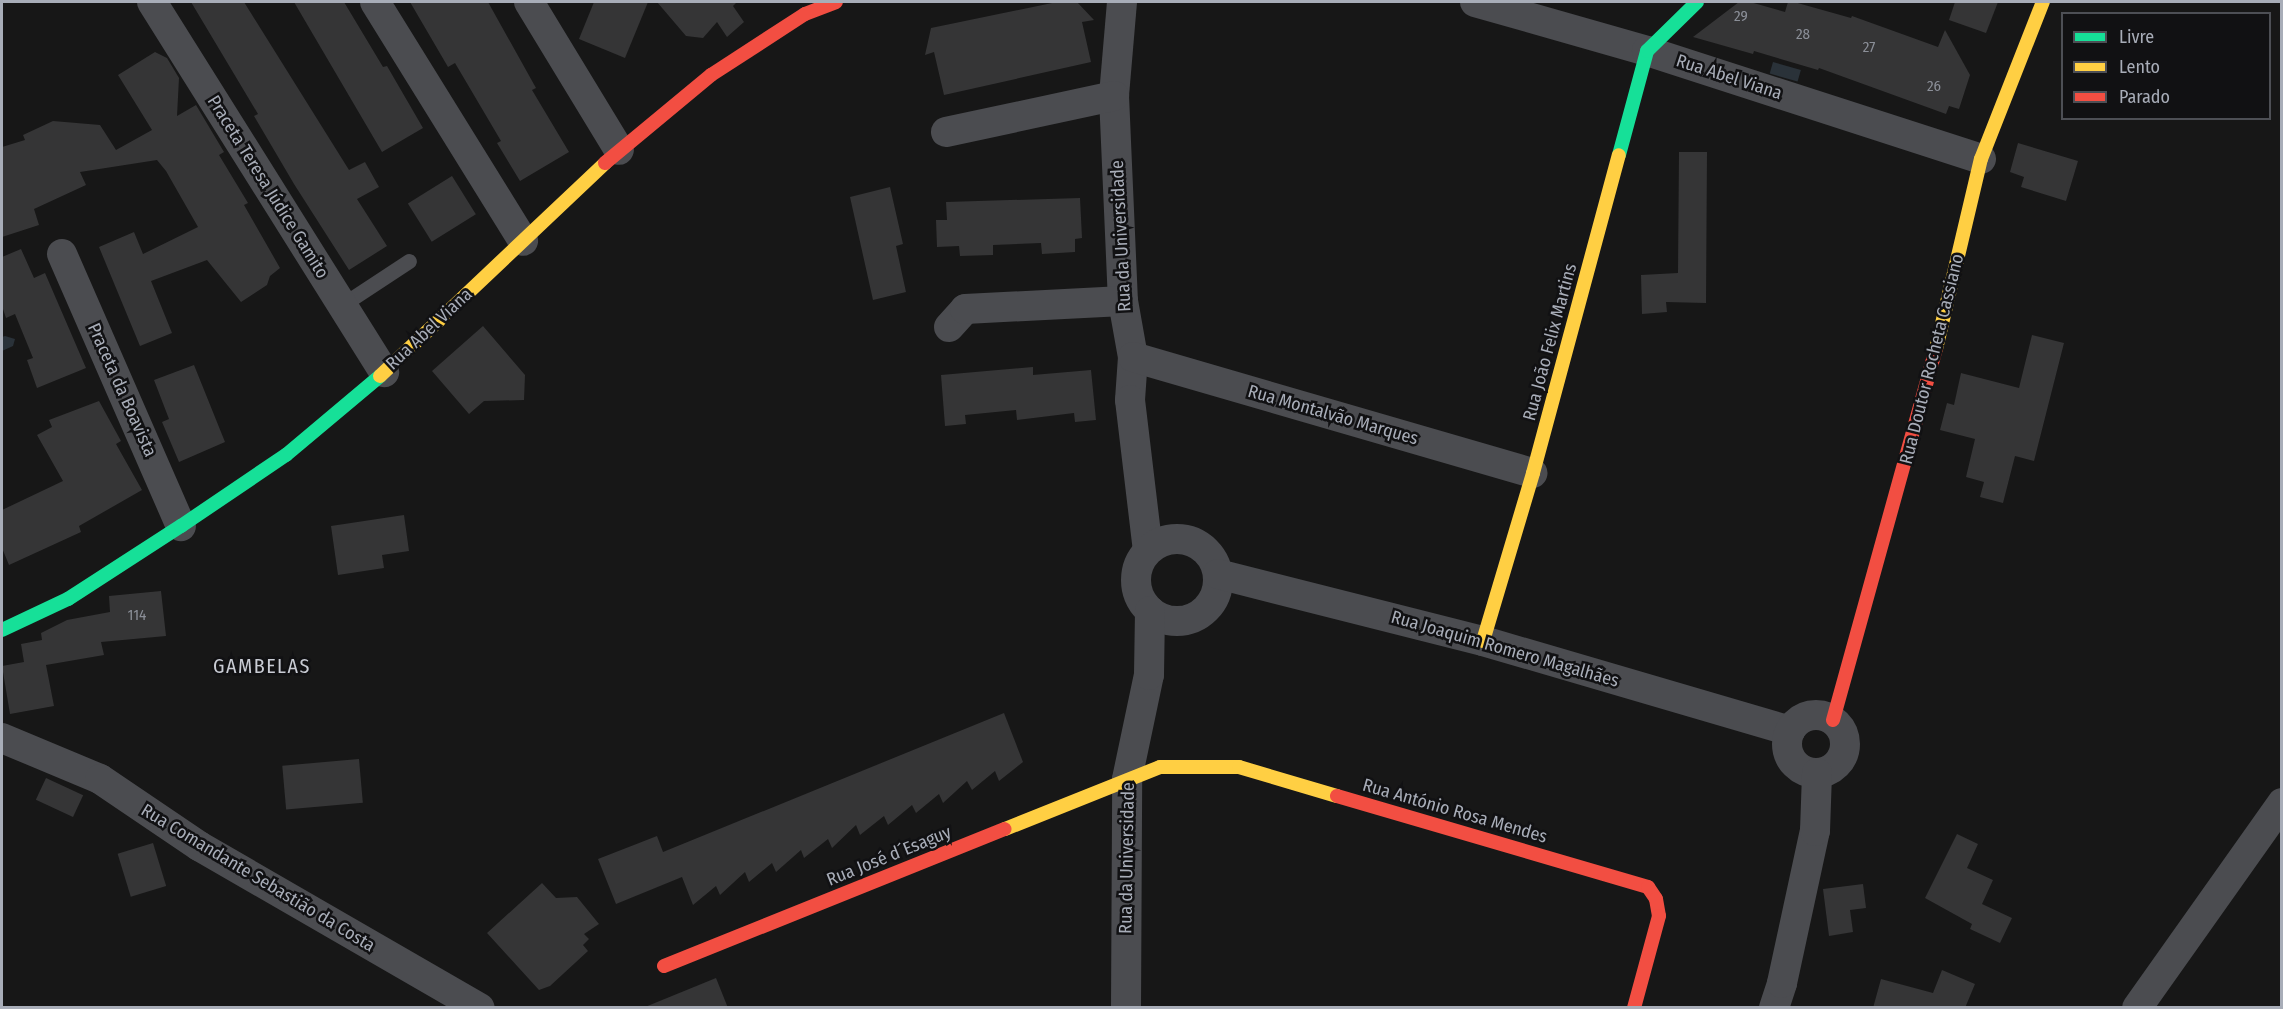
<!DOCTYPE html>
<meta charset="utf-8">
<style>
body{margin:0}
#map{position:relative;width:2283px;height:1009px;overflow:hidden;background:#171717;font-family:"Fira Sans Condensed",sans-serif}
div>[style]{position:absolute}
.water>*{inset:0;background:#2a3239;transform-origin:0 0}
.building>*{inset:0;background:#353536;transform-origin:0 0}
.lane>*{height:15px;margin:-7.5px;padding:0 7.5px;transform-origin:7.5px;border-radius:7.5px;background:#4b4c50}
.street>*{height:30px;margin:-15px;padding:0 15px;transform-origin:15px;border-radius:15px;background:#4b4c50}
.street>.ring{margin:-15px;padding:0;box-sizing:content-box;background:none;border:30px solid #4b4c50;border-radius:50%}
.fast>*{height:14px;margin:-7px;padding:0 7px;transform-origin:7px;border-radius:7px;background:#16e098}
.slow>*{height:14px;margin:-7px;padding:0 7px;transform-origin:7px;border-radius:7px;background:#ffcf43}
.jam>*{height:14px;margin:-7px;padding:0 7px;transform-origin:7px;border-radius:7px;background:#f24e42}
span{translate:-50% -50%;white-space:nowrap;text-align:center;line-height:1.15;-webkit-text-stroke:5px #111113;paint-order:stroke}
.number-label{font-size:15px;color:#8b8f98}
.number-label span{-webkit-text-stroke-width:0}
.street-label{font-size:18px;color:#a8adb8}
.neighbourhood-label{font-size:20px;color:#c9ccd4;letter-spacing:1.5px}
.frame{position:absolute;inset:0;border:3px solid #a8adb8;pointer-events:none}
.legend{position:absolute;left:2061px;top:12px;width:210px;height:108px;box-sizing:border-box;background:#111113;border:2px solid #4d4f55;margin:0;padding:8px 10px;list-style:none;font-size:18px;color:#a8adb8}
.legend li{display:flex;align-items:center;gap:12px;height:30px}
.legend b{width:30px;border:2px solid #4d4f55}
</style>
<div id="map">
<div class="water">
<i style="left:1773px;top:62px;width:29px;height:12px;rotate:16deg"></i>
<i style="clip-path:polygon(5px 336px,15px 339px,13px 346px,2px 351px,2px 337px)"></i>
</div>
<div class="building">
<i style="clip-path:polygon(191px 2px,244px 2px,349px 170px,365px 162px,379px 187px,357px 199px,387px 246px,349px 270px,294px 184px,254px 116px,258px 114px)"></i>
<i style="clip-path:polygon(294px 2px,344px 2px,383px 67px,387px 66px,423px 128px,382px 152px)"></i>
<i style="clip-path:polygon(410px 2px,488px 2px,536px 88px,532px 90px,569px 152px,520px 181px,497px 143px,501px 141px,455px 63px,448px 67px)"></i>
<i style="clip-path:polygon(594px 2px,648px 2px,625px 58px,579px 39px)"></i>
<i style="clip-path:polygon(657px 2px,737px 2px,733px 6px,744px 22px,727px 37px,717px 22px,703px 38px,686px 36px)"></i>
<i style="clip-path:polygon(1057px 2px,1077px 2px,1094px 20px,1082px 22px,1091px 62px,944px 95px,934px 52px,925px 55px,931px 28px)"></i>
<i style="clip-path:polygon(1739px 2px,1750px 2px,1785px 12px,1788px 2px,1794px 2px,1851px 18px,1852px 16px,1938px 47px,1945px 30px,1970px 75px,1959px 109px,1949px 106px,1946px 114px,1819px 68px,1818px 70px,1754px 51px,1753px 54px,1693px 37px)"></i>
<i style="clip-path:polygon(1955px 2px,1998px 2px,1986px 33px,1949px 20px)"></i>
<i style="clip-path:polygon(155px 52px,167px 58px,179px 78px,177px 116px,196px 105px,224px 152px,219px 155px,248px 203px,244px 205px,280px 268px,270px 276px,267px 285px,241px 302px,207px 260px,151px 281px,172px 333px,140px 346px,99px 247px,134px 232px,143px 254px,198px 227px,166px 171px,157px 160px,80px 172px,86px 185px,34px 209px,39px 225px,2px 237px,2px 147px,25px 140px,23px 135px,53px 121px,100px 125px,116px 150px,152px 130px,118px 75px)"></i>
<i style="clip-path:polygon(2018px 143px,2078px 161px,2066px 201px,2021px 187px,2024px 177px,2010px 172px)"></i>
<i style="clip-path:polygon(1679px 152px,1707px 152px,1706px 303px,1666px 302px,1667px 312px,1642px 314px,1641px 275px,1678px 273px)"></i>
<i style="left:452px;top:176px;width:45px;height:52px;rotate:58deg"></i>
<i style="clip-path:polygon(890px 187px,903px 244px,896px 246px,906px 292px,873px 300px,850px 197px)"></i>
<i style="clip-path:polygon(1080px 198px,1082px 238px,1075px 239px,1075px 252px,1042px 254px,1041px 243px,993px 245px,993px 255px,960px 256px,959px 246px,937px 247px,936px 220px,947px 220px,946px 202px)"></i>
<i style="clip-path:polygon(21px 249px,34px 278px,45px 273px,86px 368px,37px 388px,27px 360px,33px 358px,15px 314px,6px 318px,2px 306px,2px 257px)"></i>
<i style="clip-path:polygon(483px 326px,525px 375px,524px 400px,484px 401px,469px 414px,432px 371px)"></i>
<i style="clip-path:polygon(2032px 335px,2064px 343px,2034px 461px,2015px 456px,2003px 503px,1980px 497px,1984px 482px,1966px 477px,1975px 439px,1940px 430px,1947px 403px,1954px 405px,1961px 373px,2019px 388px)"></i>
<i style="clip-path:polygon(194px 365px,225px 442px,179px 462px,162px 422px,169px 419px,154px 380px)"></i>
<i style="clip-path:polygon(1033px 367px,1033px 375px,1091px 370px,1096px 420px,1075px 422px,1074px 413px,1017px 420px,1016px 410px,965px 415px,966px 424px,945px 426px,941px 375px)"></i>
<i style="clip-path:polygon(99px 401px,121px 441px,116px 444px,142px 490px,79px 526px,81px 532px,9px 565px,2px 548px,2px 510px,63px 481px,37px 435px,52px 427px,49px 420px)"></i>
<i style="clip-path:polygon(404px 515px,409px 551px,382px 555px,384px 568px,338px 575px,331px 526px)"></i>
<i style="clip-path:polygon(161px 591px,166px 636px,101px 642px,104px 655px,46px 665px,54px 706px,10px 714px,2px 666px,24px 662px,21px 644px,42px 640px,41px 633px,67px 620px,110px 612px,109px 596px)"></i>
<i style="clip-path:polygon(1004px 713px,1023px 762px,999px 781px,995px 771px,972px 790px,967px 781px,943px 803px,939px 794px,916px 813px,912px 805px,888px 825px,884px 816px,860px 835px,856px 825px,832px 848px,828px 839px,804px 858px,801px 850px,776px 872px,772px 863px,749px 882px,745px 872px,720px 895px,716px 886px,693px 905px,682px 877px,616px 904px,598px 859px,657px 836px,663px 852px)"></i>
<i style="left:359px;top:759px;width:44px;height:77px;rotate:85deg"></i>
<i style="left:46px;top:778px;width:41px;height:24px;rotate:25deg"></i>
<i style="clip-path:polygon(1957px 834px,1978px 844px,1967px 868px,1993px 880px,1982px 904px,2012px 918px,2000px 943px,1970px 929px,1972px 924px,1925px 898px)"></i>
<i style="left:153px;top:843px;width:45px;height:37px;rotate:73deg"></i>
<i style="clip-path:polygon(542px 883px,556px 898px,577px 897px,599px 924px,584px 934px,589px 939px,583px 945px,588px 951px,550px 986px,539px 990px,487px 933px)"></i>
<i style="clip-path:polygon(1863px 884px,1866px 908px,1850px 910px,1853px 932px,1829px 936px,1823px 889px)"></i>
<i style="clip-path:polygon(1942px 970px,1975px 984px,1965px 1008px,1873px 1008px,1881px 979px,1933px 993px)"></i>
<i style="clip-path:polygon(716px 978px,728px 1008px,646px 1008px,645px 1007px)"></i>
</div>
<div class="lane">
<i style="left:342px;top:305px;width:80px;rotate:-33.3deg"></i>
</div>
<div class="street">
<i style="left:152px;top:2px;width:437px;rotate:57.9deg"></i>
<i style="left:375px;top:2px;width:281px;rotate:58.2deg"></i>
<i style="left:529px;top:2px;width:173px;rotate:58.7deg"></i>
<i style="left:1122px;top:2px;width:94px;rotate:94.9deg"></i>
<i style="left:1114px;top:96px;width:205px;rotate:87.5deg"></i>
<i style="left:1123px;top:301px;width:57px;rotate:79.9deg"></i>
<i style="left:1133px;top:357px;width:43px;rotate:94deg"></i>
<i style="left:1130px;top:400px;width:151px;rotate:83.2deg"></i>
<i style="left:1475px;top:2px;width:179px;rotate:15.9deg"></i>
<i style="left:1647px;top:51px;width:351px;rotate:17.9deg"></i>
<i style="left:946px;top:132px;width:172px;rotate:-12.1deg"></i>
<i style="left:62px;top:254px;width:297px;rotate:66.4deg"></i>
<i style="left:949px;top:327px;width:24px;rotate:-48deg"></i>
<i style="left:965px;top:309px;width:158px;rotate:-2.9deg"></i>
<i style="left:1133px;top:357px;width:416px;rotate:16.2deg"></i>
<i class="ring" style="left:1136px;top:539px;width:52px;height:52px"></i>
<i style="left:1218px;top:574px;width:273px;rotate:14.2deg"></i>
<i style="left:1483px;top:641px;width:320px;rotate:16.3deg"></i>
<i class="ring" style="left:1787px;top:715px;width:28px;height:28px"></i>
<i style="left:2px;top:738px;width:106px;rotate:22.7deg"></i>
<i style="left:100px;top:779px;width:120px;rotate:34.1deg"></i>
<i style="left:199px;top:846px;width:324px;rotate:30deg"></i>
<i style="left:1126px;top:1008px;width:229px;rotate:-89.7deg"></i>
<i style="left:1127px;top:779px;width:106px;rotate:-78.1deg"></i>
<i style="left:1149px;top:675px;width:64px;rotate:-89.1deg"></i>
<i style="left:1774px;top:1008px;width:26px;rotate:-72deg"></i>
<i style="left:1782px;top:983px;width:156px;rotate:-77.8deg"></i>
<i style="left:1815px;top:831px;width:58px;rotate:-88deg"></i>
<i style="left:2137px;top:1008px;width:251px;rotate:-54.7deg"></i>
</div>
<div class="fast">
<i style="left:1619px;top:155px;width:108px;rotate:-74.9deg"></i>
<i style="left:1647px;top:51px;width:70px;rotate:-44.4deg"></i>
<i style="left:2px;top:630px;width:73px;rotate:-25.2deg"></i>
<i style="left:68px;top:599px;width:135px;rotate:-32.9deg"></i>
<i style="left:181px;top:526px;width:127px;rotate:-34.1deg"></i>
<i style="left:286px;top:455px;width:123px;rotate:-40deg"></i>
</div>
<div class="slow">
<i style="left:1936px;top:349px;width:195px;rotate:-76.7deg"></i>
<i style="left:1981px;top:159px;width:169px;rotate:-68.5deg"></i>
<i style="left:380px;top:376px;width:310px;rotate:-43.4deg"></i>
<i style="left:1483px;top:641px;width:175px;rotate:-73.4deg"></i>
<i style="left:1533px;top:473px;width:329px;rotate:-74.9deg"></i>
<i style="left:1005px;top:829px;width:167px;rotate:-21.8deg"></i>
<i style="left:1160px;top:767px;width:79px"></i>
<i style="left:1239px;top:767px;width:102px;rotate:16.5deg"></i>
</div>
<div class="jam">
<i style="left:605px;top:163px;width:138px;rotate:-39.7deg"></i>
<i style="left:711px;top:75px;width:112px;rotate:-33deg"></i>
<i style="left:805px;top:14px;width:33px;rotate:-21deg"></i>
<i style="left:1833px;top:720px;width:385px;rotate:-74.5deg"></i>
<i style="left:1337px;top:796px;width:324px;rotate:16.3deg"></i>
<i style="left:1648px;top:887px;width:14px;rotate:56deg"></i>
<i style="left:1656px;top:899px;width:17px;rotate:80deg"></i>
<i style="left:1659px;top:916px;width:95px;rotate:105.2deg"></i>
<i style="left:664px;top:966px;width:367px;rotate:-21.9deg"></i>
</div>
<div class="number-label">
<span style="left:1741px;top:17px">29</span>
<span style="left:1803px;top:35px">28</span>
<span style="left:1869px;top:48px">27</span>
<span style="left:1934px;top:87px">26</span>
<span style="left:137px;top:616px">114</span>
</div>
<div class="street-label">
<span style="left:1729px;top:77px;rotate:18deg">Rua Abel Viana</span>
<span style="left:268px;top:187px;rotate:58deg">Praceta Teresa Júdice Gamito</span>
<span style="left:1121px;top:236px;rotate:-93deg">Rua da Universidade</span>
<span style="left:429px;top:329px;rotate:-43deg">Rua Abel Viana</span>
<span style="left:1550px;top:342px;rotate:-75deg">Rua João Felix Martins</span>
<span style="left:1932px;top:359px;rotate:-76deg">Rua Doutor Rocheta Cassiano</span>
<span style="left:122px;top:390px;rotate:66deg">Praceta da Boavista</span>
<span style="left:1333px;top:415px;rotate:16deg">Rua Montalvão Marques</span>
<span style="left:1505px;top:649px;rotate:16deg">Rua Joaquim Romero Magalhães</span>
<span style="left:1455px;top:811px;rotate:16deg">Rua António Rosa Mendes</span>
<span style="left:889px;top:856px;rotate:-22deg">Rua José d´Esaguy</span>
<span style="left:1127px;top:858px;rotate:-89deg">Rua da Universidade</span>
<span style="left:258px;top:878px;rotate:31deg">Rua Comandante Sebastião da Costa</span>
</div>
<div class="neighbourhood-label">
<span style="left:262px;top:666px">GAMBELAS</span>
</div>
<div class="frame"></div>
<ul class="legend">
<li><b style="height:8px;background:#16e098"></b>Livre</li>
<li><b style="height:8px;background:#ffcf43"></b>Lento</li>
<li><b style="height:8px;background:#f24e42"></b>Parado</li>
</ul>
</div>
